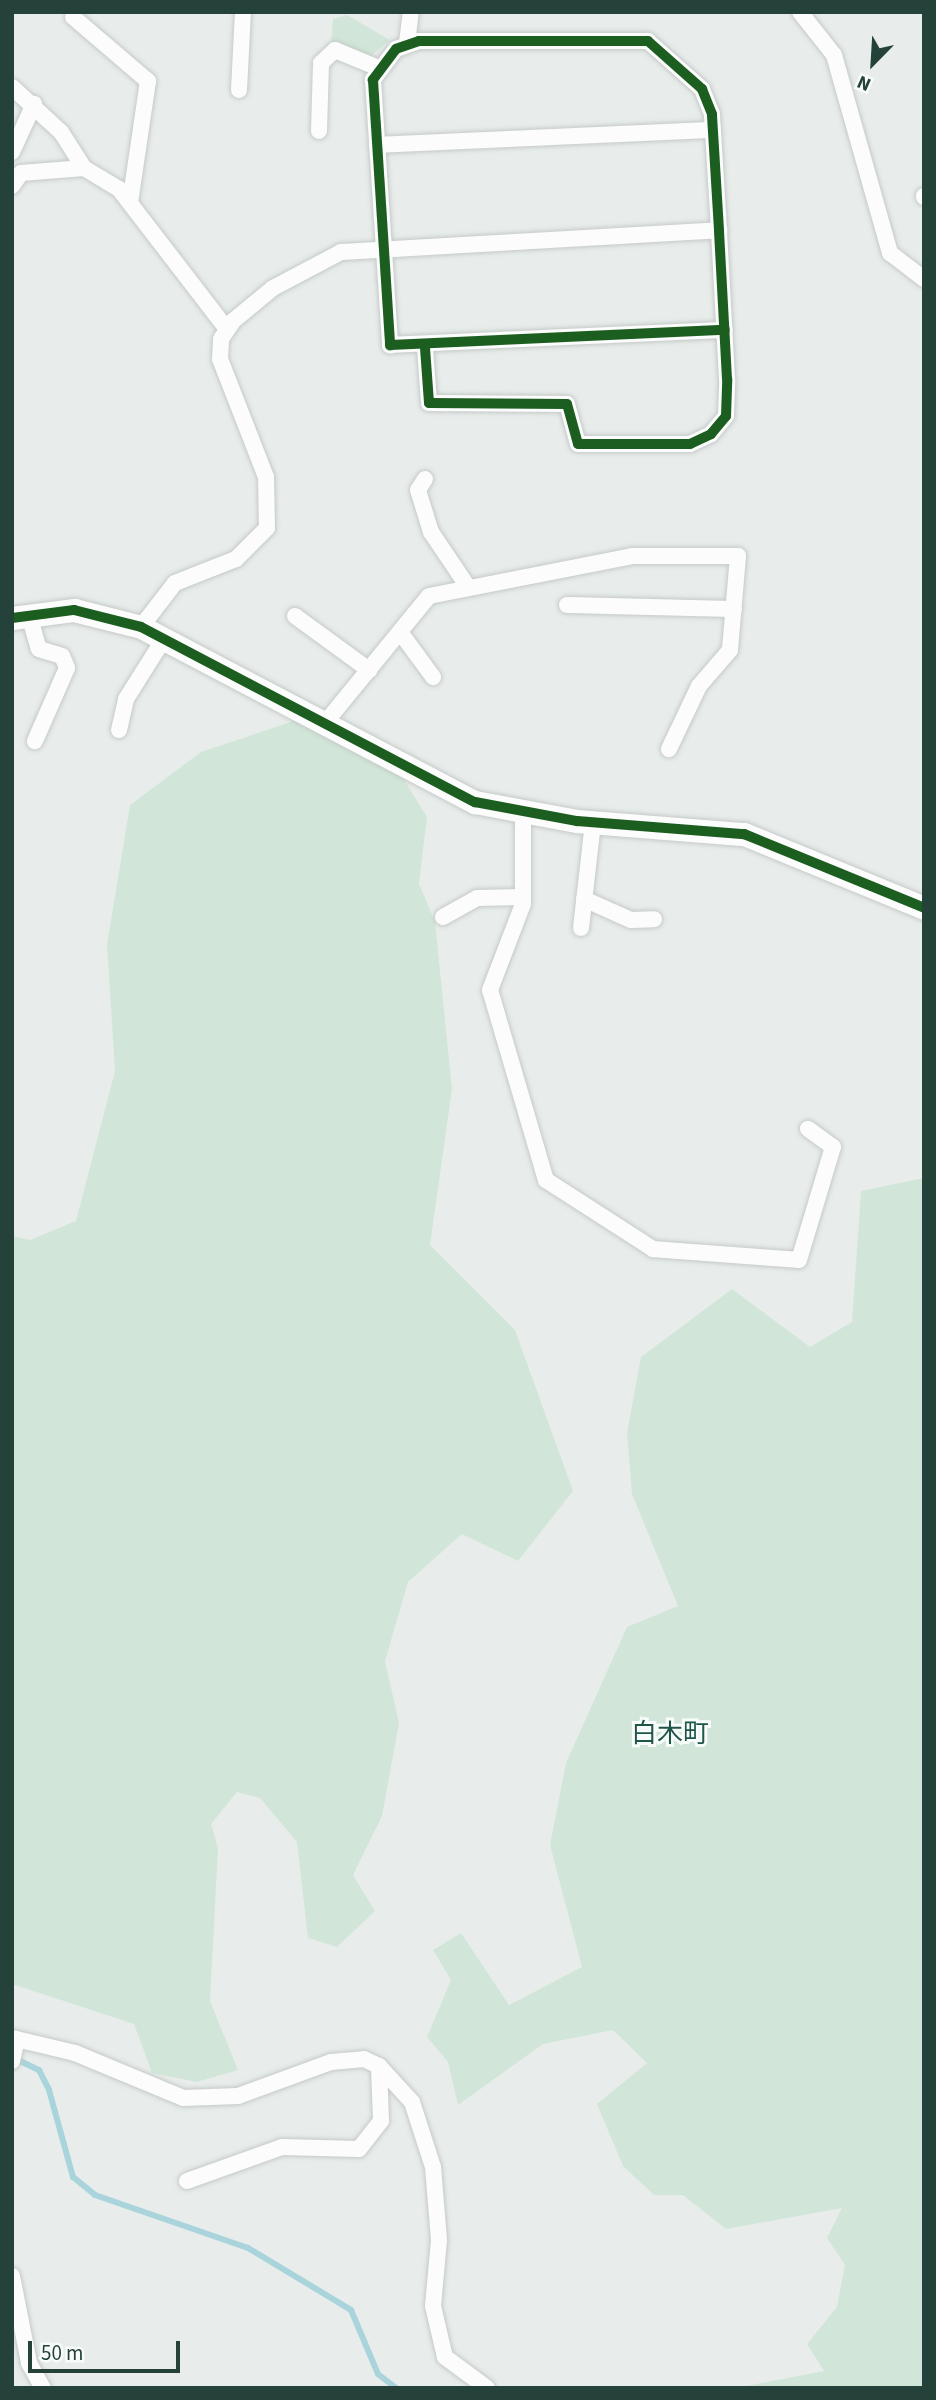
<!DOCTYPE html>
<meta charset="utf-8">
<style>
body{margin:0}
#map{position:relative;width:936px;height:2400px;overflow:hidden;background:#e8edeb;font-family:"Source Sans 3","Noto Sans JP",sans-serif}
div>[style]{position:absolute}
.green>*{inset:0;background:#d1e6d8}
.stream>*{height:6px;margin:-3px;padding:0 3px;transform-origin:3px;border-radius:3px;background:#a9d4db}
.roads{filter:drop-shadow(0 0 2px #c5cac8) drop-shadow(0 0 2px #c5cac8)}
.street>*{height:16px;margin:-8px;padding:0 8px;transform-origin:8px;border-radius:8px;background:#fcfcfc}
.secondary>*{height:23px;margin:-11.5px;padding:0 11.5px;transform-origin:11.5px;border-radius:11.5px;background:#fcfcfc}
.cycleway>*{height:10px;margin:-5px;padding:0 5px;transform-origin:5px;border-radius:5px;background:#1b5e20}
span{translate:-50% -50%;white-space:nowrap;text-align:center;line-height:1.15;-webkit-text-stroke:6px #f7fbf9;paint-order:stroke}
.quarter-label{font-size:26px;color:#1f5548}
.frame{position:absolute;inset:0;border:14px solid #24423a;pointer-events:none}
.north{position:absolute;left:838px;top:28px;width:70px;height:70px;-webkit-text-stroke:5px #f7fbf9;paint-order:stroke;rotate:204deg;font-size:19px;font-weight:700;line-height:28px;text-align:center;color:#24423a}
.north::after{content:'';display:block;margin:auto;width:24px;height:32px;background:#24423a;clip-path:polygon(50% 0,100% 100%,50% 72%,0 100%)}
.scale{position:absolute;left:28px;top:2341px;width:152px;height:32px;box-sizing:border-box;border:4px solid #24423a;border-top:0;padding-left:9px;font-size:21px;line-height:24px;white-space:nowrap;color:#24423a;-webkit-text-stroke:5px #f7fbf9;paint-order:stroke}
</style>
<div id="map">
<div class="green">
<i style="clip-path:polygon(347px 15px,390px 40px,366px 60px,331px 45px,333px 19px)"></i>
<i style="clip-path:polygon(297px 720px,401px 775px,427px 817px,419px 884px,435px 922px,452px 1089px,430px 1245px,515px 1330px,573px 1491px,518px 1561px,462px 1534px,408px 1582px,385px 1661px,399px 1723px,382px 1816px,353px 1875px,375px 1911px,337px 1947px,308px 1938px,297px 1842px,260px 1798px,237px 1792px,211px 1824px,218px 1848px,210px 2001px,238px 2070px,197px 2082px,152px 2073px,134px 2024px,12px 1984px,12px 1236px,30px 1240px,76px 1221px,115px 1071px,107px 945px,130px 805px,201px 752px)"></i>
<i style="clip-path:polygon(924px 1178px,924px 2388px,736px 2388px,824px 2371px,807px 2344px,837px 2307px,845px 2265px,827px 2238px,842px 2208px,726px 2229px,683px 2195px,654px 2195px,623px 2166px,597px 2104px,647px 2063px,613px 2030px,543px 2044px,458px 2105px,448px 2062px,427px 2037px,451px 1980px,433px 1950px,461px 1933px,509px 2005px,582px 1967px,550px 1845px,566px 1763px,627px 1627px,678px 1606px,632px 1494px,627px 1433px,641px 1357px,732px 1289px,810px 1347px,852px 1322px,861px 1191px)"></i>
</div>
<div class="stream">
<i style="left:14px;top:2058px;width:28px;rotate:26deg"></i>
<i style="left:39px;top:2070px;width:22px;rotate:63deg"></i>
<i style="left:49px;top:2090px;width:90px;rotate:74.6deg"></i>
<i style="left:73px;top:2177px;width:28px;rotate:39deg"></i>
<i style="left:95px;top:2195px;width:162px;rotate:19.1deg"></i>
<i style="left:248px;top:2248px;width:120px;rotate:31deg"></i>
<i style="left:351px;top:2310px;width:69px;rotate:67.1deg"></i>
<i style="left:378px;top:2374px;width:23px;rotate:38deg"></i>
</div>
<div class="roads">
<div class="street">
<i style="left:800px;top:12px;width:55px;rotate:51.7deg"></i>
<i style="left:834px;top:55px;width:206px;rotate:74.2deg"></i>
<i style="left:890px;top:253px;width:43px;rotate:37.4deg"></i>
<i style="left:73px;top:17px;width:99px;rotate:40.5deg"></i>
<i style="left:148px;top:81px;width:123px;rotate:98.4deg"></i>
<i style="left:407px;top:43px;width:31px;rotate:-83deg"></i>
<i style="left:12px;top:87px;width:67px;rotate:42.6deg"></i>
<i style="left:61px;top:132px;width:43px;rotate:57.4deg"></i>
<i style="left:239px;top:90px;width:78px;rotate:-87.1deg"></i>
<i style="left:319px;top:131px;width:68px;rotate:-88.3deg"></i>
<i style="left:321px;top:63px;width:19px;rotate:-43deg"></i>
<i style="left:335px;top:50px;width:50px;rotate:22.4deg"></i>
<i style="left:377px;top:145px;width:336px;rotate:-2.6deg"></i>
<i style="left:12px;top:152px;width:53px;rotate:-65.4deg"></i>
<i style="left:12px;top:186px;width:16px;rotate:-55deg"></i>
<i style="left:21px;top:173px;width:63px;rotate:-4.5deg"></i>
<i style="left:84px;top:168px;width:41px;rotate:31deg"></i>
<i style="left:119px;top:189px;width:177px;rotate:52.4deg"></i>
<i style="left:924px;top:196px;width:1px;rotate:90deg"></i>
<i style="left:425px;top:348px;width:55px;rotate:85.8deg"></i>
<i style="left:429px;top:403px;width:138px;rotate:0.4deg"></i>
<i style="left:567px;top:404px;width:41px;rotate:74.6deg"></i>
<i style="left:578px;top:444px;width:112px"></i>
<i style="left:690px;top:444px;width:23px;rotate:-25deg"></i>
<i style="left:711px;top:434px;width:23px;rotate:-50deg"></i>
<i style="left:726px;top:416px;width:37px;rotate:-88deg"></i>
<i style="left:727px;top:379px;width:149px;rotate:-93.1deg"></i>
<i style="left:719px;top:230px;width:116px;rotate:-93.5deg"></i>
<i style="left:712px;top:114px;width:27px;rotate:-112deg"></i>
<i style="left:702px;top:89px;width:72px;rotate:-138.4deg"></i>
<i style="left:648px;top:41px;width:229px;rotate:180deg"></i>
<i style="left:419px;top:41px;width:24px;rotate:161deg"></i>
<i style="left:396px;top:49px;width:39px;rotate:127deg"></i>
<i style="left:373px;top:80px;width:266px;rotate:86.3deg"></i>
<i style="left:390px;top:345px;width:335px;rotate:-2.6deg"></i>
<i style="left:425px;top:479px;width:13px;rotate:122deg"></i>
<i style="left:418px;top:490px;width:44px;rotate:72.8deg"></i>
<i style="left:431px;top:532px;width:63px;rotate:56.1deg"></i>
<i style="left:567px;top:605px;width:167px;rotate:1.4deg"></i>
<i style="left:29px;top:615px;width:35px;rotate:74deg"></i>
<i style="left:39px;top:649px;width:24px;rotate:17deg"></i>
<i style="left:62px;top:656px;width:13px;rotate:67deg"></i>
<i style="left:67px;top:668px;width:80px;rotate:113.7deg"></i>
<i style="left:295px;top:616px;width:92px;rotate:36.1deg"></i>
<i style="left:141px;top:627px;width:56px;rotate:-52.3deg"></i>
<i style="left:175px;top:583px;width:66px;rotate:-21.5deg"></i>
<i style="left:236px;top:559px;width:44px;rotate:-45deg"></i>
<i style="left:267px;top:528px;width:51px;rotate:-91.1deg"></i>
<i style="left:266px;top:477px;width:127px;rotate:-111.3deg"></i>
<i style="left:220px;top:359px;width:20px;rotate:-87deg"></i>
<i style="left:221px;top:339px;width:22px;rotate:-56deg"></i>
<i style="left:233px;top:321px;width:52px;rotate:-39.5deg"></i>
<i style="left:273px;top:288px;width:77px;rotate:-27.9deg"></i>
<i style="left:341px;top:252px;width:379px;rotate:-3.3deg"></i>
<i style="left:400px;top:632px;width:56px;rotate:53.7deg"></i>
<i style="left:325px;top:723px;width:164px;rotate:-50.7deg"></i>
<i style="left:429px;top:596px;width:207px;rotate:-11.1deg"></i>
<i style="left:632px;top:556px;width:106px"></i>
<i style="left:738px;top:556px;width:94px;rotate:94.9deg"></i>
<i style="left:730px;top:650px;width:48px;rotate:130.7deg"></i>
<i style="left:699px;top:686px;width:70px;rotate:115.5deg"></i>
<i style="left:119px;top:730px;width:32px;rotate:-77deg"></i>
<i style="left:126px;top:699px;width:73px;rotate:-57.8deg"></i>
<i style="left:523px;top:814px;width:90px;rotate:90deg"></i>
<i style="left:523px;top:904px;width:92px;rotate:111deg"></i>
<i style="left:490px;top:990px;width:198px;rotate:73.6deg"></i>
<i style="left:546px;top:1180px;width:127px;rotate:32.8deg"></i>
<i style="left:653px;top:1249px;width:146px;rotate:4.3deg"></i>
<i style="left:799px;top:1260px;width:118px;rotate:-73.3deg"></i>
<i style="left:833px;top:1147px;width:31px;rotate:-144deg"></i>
<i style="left:584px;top:899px;width:51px;rotate:24.1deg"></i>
<i style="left:631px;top:920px;width:23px;rotate:-2deg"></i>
<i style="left:443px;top:917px;width:39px;rotate:-29deg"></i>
<i style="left:477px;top:898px;width:46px;rotate:-1.2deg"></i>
<i style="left:581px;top:928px;width:107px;rotate:-83.5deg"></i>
<i style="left:12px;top:2038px;width:65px;rotate:13.4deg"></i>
<i style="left:75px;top:2053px;width:117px;rotate:22.6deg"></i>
<i style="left:183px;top:2098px;width:55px;rotate:-2.1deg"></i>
<i style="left:238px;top:2096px;width:99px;rotate:-20.1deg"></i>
<i style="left:331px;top:2062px;width:33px;rotate:-5deg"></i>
<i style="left:364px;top:2059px;width:17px;rotate:25deg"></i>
<i style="left:379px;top:2066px;width:49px;rotate:47.5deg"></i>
<i style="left:412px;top:2102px;width:68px;rotate:72.1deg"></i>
<i style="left:433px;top:2167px;width:73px;rotate:85.3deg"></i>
<i style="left:439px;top:2240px;width:66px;rotate:95.2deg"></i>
<i style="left:433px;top:2306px;width:52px;rotate:76.8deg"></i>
<i style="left:445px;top:2357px;width:52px;rotate:36.4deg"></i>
<i style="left:12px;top:2061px;width:22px;rotate:-77deg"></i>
<i style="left:187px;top:2181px;width:101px;rotate:-19.7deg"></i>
<i style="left:282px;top:2147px;width:77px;rotate:1.5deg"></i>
<i style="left:359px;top:2149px;width:36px;rotate:-52deg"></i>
<i style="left:381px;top:2121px;width:55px;rotate:-92.1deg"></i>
<i style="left:12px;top:2276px;width:89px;rotate:78.9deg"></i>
<i style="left:29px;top:2363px;width:29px;rotate:61deg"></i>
</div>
<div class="secondary">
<i style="left:12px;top:618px;width:63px;rotate:-7.4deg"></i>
<i style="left:74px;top:610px;width:69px;rotate:14.2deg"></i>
<i style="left:141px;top:627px;width:377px;rotate:27.7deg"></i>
<i style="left:475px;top:802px;width:104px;rotate:10.6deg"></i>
<i style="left:577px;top:821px;width:168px;rotate:4.5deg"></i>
<i style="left:744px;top:834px;width:195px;rotate:22.3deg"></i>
</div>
</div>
<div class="cycleway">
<i style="left:425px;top:348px;width:55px;rotate:85.8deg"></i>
<i style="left:429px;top:403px;width:138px;rotate:0.4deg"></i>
<i style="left:567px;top:404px;width:41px;rotate:74.6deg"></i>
<i style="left:578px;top:444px;width:112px"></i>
<i style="left:690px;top:444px;width:23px;rotate:-25deg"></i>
<i style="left:711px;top:434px;width:23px;rotate:-50deg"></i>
<i style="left:726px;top:416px;width:37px;rotate:-88deg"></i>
<i style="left:727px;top:379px;width:149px;rotate:-93.1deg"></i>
<i style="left:719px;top:230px;width:116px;rotate:-93.5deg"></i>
<i style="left:712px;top:114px;width:27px;rotate:-112deg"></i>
<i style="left:702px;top:89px;width:72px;rotate:-138.4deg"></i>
<i style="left:648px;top:41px;width:229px;rotate:180deg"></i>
<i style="left:419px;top:41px;width:24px;rotate:161deg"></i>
<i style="left:396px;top:49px;width:39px;rotate:127deg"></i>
<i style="left:373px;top:80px;width:266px;rotate:86.3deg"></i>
<i style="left:390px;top:345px;width:335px;rotate:-2.6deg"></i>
<i style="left:12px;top:618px;width:63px;rotate:-7.4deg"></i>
<i style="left:74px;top:610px;width:69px;rotate:14.2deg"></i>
<i style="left:141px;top:627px;width:377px;rotate:27.7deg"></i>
<i style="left:475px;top:802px;width:104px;rotate:10.6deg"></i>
<i style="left:577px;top:821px;width:168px;rotate:4.5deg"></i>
<i style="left:744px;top:834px;width:195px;rotate:22.3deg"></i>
</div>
<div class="quarter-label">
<span style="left:670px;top:1734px">白木町</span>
</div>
<div class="frame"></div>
<div class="north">N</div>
<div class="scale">50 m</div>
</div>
